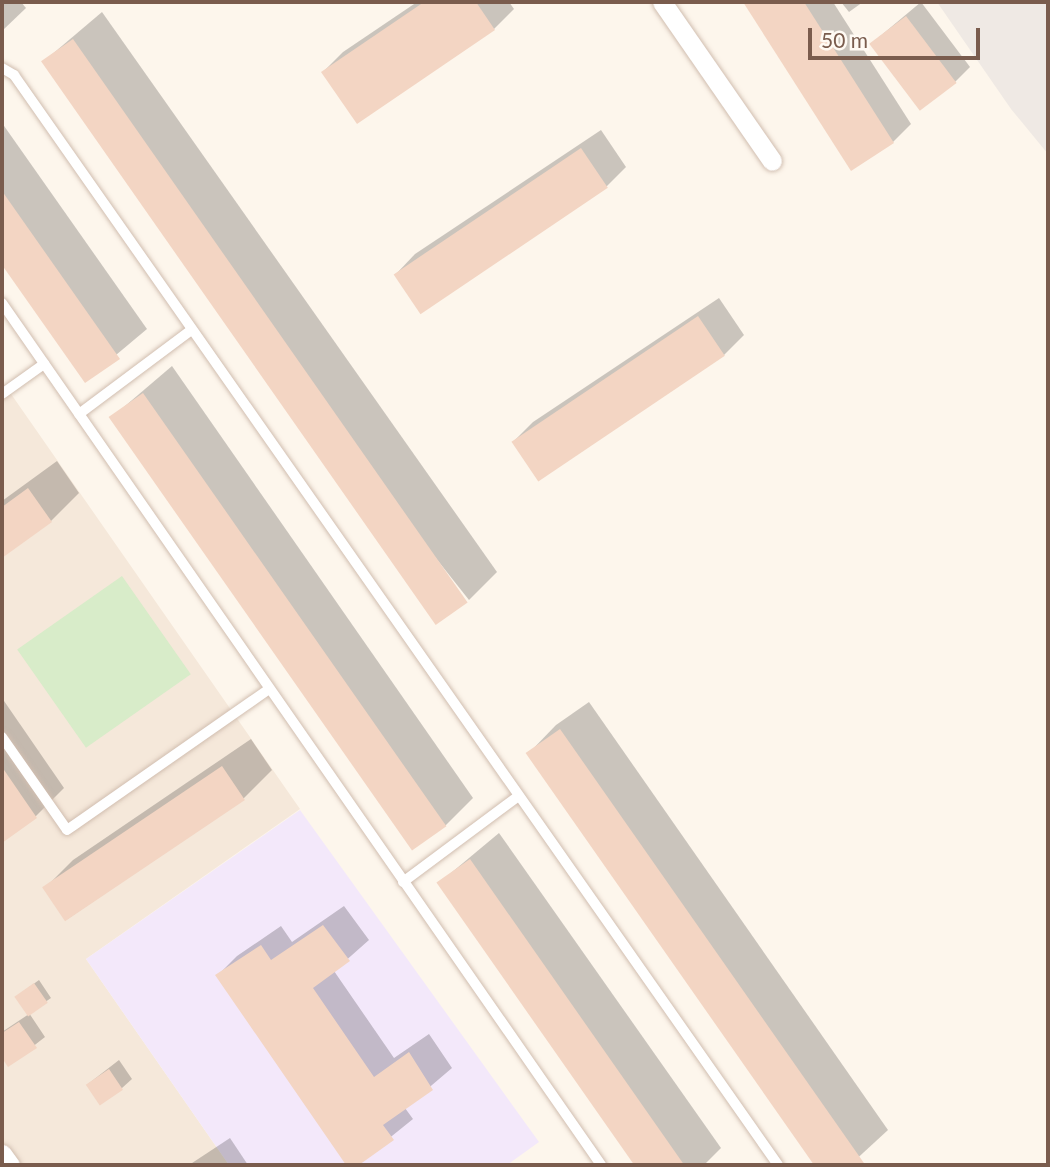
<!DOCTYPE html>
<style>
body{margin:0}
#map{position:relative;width:1050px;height:1167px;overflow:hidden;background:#fdf6ec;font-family:Lato,sans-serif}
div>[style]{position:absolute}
.residential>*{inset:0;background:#f5e8da}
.industrial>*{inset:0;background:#efe9e4}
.education>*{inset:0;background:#f3e8fa}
.green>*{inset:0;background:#d8ecc9;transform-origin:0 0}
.shadow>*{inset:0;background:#0003}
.building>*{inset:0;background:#f3d5c3;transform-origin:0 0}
.roads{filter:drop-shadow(0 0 2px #d1beb0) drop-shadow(0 0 2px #d1beb0)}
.service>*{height:10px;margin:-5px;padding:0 5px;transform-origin:5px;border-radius:5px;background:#fff}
.minor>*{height:19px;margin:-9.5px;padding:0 9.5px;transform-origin:9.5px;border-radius:9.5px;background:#fff}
span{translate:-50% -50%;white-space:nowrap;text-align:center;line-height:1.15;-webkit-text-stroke:6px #fffaf3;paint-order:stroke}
.frame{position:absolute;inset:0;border:4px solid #7a5c4d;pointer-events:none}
.scale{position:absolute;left:808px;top:28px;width:172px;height:32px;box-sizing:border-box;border:4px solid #7a5c4d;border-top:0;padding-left:9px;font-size:21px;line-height:24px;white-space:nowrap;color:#7a5c4d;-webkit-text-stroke:5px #fffaf3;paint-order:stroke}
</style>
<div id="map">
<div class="residential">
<i style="clip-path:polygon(2px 381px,300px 809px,86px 959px,229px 1165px,2px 1165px)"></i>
</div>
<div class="industrial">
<i style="clip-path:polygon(937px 2px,1048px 2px,1048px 154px,1011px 109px)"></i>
</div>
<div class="education">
<i style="clip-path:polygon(300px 810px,539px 1142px,507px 1165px,229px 1165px,86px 959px)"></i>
</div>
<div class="green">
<i style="left:122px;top:576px;width:120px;height:128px;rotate:55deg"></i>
</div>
<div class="shadow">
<i style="clip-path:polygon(2px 2px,21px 2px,26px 8px,2px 31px)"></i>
<i style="clip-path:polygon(417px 2px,509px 2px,514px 9px,494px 29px,357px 122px,323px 72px,343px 52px)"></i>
<i style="clip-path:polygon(745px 2px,833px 2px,911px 124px,893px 142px,852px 169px)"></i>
<i style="clip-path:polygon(841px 2px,863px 2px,849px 12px)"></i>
<i style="clip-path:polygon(921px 2px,970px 67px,955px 82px,872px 43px)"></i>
<i style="clip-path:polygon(102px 12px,497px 572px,469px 600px,43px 62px)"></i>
<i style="clip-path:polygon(2px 123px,147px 329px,85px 381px,2px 262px)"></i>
<i style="clip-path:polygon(601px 130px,626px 167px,606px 187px,396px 274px,415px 254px)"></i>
<i style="clip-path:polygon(719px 298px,744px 335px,724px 355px,513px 442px,533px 422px)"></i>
<i style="clip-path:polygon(172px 366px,473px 798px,445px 826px,111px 418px)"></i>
<i style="clip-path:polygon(57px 461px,79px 493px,51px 521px,2px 556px,2px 501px)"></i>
<i style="clip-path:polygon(2px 698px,64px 788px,36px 816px,2px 841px)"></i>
<i style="clip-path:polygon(589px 702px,888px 1130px,850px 1165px,816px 1165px,528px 754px,556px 725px)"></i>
<i style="clip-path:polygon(251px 739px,272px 770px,244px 798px,66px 920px,45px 888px,73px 860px)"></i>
<i style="clip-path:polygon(499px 833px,721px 1148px,704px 1165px,639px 1165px,439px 883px)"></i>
<i style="clip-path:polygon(344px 906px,369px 940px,334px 971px,394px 1058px,429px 1034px,452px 1068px,405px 1108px,413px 1119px,356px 1165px,349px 1165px,218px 975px,237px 956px,281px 926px,292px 942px)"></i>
<i style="clip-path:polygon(39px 980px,51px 998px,29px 1013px,45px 1037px,9px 1065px,2px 1054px,2px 1032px,29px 1014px,17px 996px)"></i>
<i style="clip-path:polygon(119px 1060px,132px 1079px,122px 1088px,88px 1084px)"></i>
<i style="clip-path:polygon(230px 1138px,248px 1165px,189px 1165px)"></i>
</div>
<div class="building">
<i style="clip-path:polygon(424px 2px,476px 2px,495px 30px,357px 124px,321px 72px)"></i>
<i style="clip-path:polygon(743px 2px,804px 2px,894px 143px,851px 171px)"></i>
<i style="left:906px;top:16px;width:84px;height:46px;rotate:53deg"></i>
<i style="left:73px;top:39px;width:688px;height:39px;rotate:55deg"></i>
<i style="left:581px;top:148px;width:48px;height:226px;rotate:56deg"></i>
<i style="clip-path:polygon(2px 191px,120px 359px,85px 383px,2px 265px)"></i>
<i style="left:698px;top:316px;width:48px;height:225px;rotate:56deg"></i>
<i style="left:143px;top:393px;width:529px;height:42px;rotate:55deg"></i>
<i style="clip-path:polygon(28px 488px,52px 522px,2px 558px,2px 507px)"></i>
<i style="left:560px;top:729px;width:532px;height:42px;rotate:55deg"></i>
<i style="left:222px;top:766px;width:41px;height:217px;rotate:56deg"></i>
<i style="clip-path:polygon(2px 767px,37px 818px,2px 843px)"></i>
<i style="left:470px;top:859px;width:375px;height:41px;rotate:55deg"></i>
<i style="clip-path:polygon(323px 925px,350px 961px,313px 988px,374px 1077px,409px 1052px,433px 1090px,383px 1125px,394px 1140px,359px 1165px,346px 1165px,215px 975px,261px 945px,271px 960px)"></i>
<i style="left:34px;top:983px;width:24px;height:24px;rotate:55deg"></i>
<i style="clip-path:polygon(19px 1022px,37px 1048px,8px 1067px,2px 1058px,2px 1033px)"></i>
<i style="left:109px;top:1069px;width:25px;height:28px;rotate:56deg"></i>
</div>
<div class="roads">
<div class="service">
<i style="left:2px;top:68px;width:14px;rotate:30deg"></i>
<i style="left:14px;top:75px;width:1331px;rotate:54.97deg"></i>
<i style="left:2px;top:303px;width:1050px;rotate:55.2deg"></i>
<i style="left:2px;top:394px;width:52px;rotate:-35.5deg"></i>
<i style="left:79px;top:414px;width:139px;rotate:-36.8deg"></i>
<i style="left:2px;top:737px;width:113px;rotate:55deg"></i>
<i style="left:67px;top:830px;width:246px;rotate:-34.9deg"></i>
<i style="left:403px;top:882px;width:142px;rotate:-36.7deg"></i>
</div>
<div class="minor">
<i style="left:662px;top:2px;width:193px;rotate:55.3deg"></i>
<i style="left:2px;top:1154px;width:14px;rotate:54deg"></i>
</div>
</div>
<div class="frame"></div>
<div class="scale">50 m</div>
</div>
